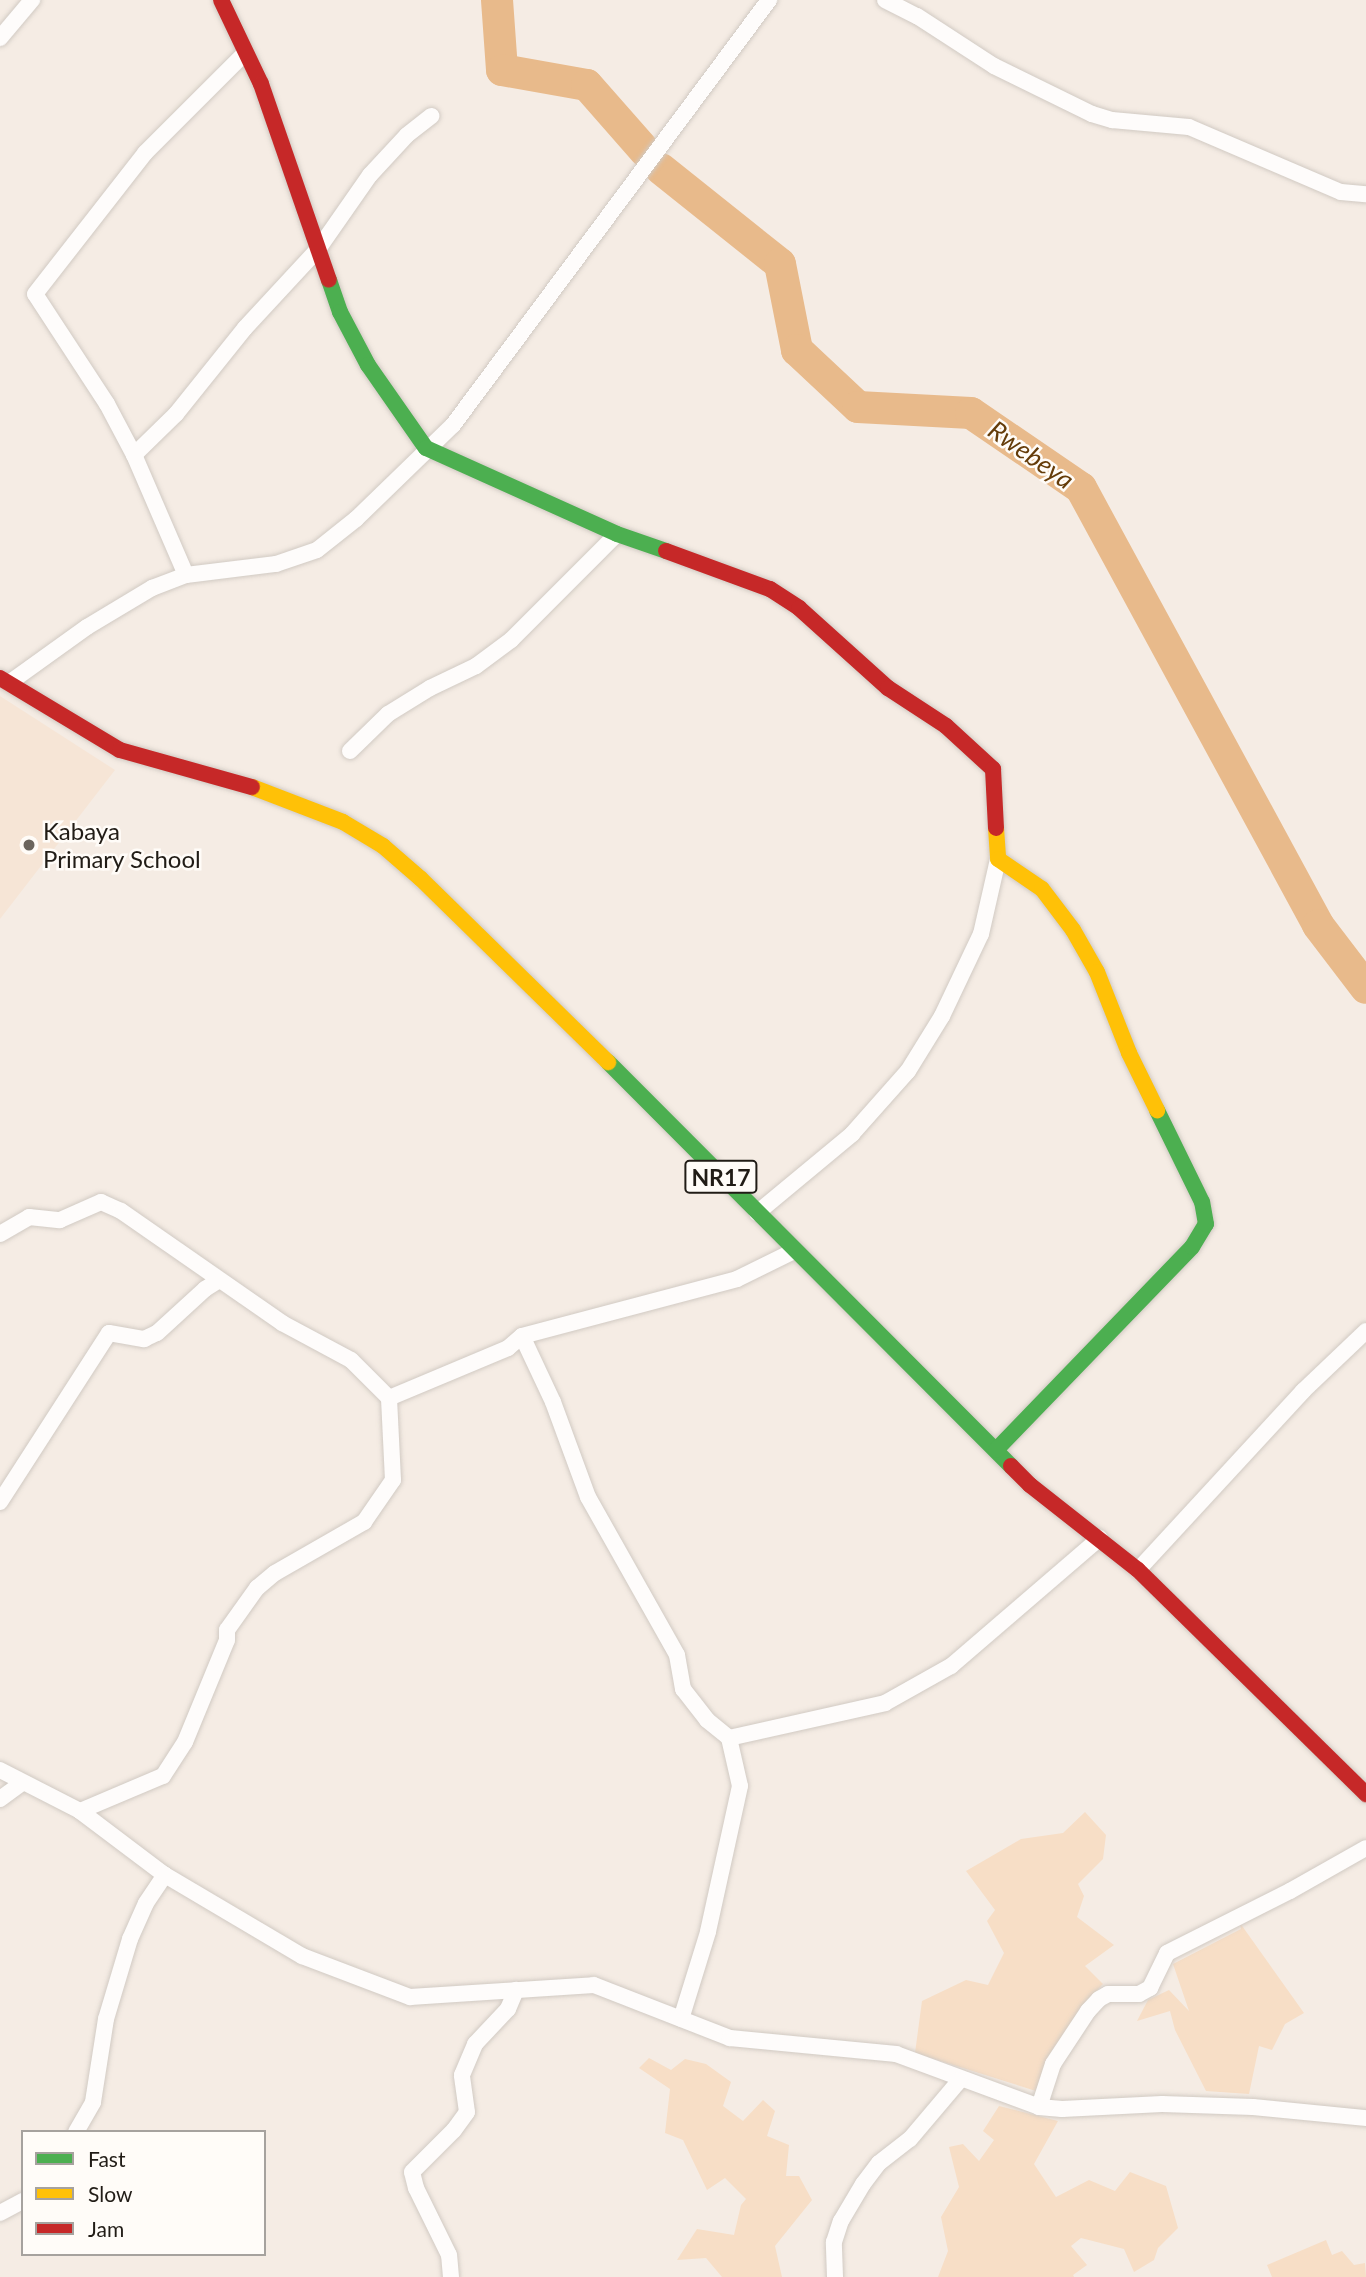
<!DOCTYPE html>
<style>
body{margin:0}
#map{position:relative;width:1366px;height:2277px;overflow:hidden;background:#f5ece4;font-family:Lato,sans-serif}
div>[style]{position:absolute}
.built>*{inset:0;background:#f6e5d6}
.green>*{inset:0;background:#f7dec6}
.river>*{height:32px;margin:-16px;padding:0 16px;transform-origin:16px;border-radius:16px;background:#e8ba8b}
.roads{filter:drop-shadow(0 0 2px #d1cac3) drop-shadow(0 0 2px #d1cac3)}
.street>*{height:16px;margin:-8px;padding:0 8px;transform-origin:8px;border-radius:8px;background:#fefcfb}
.fast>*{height:16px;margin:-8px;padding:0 8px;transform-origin:8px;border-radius:8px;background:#4caf50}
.slow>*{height:16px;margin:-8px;padding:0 8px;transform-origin:8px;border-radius:8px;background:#ffc107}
.jam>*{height:16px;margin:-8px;padding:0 8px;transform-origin:8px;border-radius:8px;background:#c62828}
.dots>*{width:19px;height:19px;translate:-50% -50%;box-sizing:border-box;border:4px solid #fffcf8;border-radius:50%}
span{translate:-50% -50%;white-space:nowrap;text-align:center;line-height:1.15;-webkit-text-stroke:5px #fffcf8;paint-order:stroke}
.shield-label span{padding:2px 5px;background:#fffcf8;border:2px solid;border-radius:5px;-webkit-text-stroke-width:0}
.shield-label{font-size:23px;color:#211c16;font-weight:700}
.poi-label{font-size:24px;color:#211c16}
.left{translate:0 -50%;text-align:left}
.water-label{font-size:26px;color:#653c09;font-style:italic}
.legend{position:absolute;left:21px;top:2130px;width:245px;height:126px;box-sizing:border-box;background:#fffcf8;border:2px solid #a6a29e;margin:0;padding:9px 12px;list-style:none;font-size:21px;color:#211c16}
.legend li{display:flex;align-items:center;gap:14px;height:35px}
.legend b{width:35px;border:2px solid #a6a29e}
</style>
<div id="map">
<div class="built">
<i style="clip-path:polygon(0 696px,115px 770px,0 919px)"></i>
</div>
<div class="green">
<i style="clip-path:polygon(1085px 1812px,1106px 1835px,1103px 1859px,1078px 1884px,1084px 1896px,1077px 1917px,1114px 1945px,1085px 1966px,1103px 1984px,1088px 2000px,1036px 2091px,915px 2053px,922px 2001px,966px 1980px,988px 1985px,1004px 1953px,987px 1921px,995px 1910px,966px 1871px,1021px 1839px,1063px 1833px)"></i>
<i style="clip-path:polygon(1240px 1923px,1304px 2013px,1285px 2024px,1272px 2050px,1259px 2046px,1249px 2094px,1206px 2091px,1175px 2030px,1170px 2011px,1137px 2021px,1148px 2000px,1169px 1990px,1189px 2011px,1173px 1964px,1241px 1929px)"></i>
<i style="clip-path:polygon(649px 2058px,671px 2070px,685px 2059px,706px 2064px,731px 2082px,723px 2106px,743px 2121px,763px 2100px,775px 2111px,767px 2136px,789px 2145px,786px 2176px,799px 2176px,812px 2200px,775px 2246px,782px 2277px,722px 2277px,706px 2258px,677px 2260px,697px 2229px,734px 2235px,741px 2205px,746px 2199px,725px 2178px,707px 2190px,683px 2140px,665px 2133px,670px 2089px,639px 2068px)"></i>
<i style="clip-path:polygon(999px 2106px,1058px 2121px,1034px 2164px,1056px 2197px,1089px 2180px,1115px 2191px,1130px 2172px,1166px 2186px,1178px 2228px,1158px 2248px,1154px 2260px,1134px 2272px,1124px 2249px,1081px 2238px,1071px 2246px,1087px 2265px,1073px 2275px,1074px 2277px,938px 2277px,948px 2251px,941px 2217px,959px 2187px,949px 2147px,963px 2144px,979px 2161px,994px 2140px,983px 2131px)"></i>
<i style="clip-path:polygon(1326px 2240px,1332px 2255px,1342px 2251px,1354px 2265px,1365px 2263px,1366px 2277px,1272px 2277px,1267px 2265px)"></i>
</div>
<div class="river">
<i style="left:497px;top:0;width:70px;rotate:85.9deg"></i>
<i style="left:502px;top:70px;width:86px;rotate:10deg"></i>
<i style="left:587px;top:85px;width:88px;rotate:48.7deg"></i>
<i style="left:661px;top:169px;width:152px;rotate:38.6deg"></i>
<i style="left:780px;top:264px;width:88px;rotate:78.8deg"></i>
<i style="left:797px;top:350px;width:83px;rotate:43.1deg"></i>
<i style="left:858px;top:407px;width:113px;rotate:3deg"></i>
<i style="left:971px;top:413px;width:133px;rotate:34.3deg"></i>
<i style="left:1081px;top:488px;width:497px;rotate:61.5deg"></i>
<i style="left:1318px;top:925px;width:79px;rotate:52.7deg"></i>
</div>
<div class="roads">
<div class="street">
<i style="left:885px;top:0;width:36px;rotate:27deg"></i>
<i style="left:917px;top:16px;width:92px;rotate:33deg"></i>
<i style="left:994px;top:66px;width:109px;rotate:26.1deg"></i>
<i style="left:1092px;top:114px;width:21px;rotate:17deg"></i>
<i style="left:1112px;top:120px;width:77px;rotate:5.2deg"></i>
<i style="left:1189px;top:127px;width:165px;rotate:23.2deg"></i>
<i style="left:1341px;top:192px;width:25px;rotate:5deg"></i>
<i style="left:0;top:38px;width:50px;rotate:-49.9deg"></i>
<i style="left:134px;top:455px;width:59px;rotate:-44.3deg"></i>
<i style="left:176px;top:414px;width:110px;rotate:-51.3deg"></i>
<i style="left:245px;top:328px;width:109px;rotate:-47.2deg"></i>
<i style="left:319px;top:248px;width:89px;rotate:-55.1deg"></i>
<i style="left:370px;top:175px;width:54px;rotate:-47.2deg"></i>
<i style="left:407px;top:135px;width:31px;rotate:-38deg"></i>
<i style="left:186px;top:575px;width:131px;rotate:-113.4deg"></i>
<i style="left:134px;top:455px;width:58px;rotate:-117.9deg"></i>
<i style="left:107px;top:404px;width:131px;rotate:-123.2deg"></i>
<i style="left:35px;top:294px;width:179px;rotate:-52deg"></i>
<i style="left:145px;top:153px;width:141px;rotate:-45deg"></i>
<i style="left:9px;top:683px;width:96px;rotate:-35.7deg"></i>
<i style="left:87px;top:627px;width:76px;rotate:-31deg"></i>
<i style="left:152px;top:588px;width:36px;rotate:-21deg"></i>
<i style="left:186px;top:575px;width:91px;rotate:-7deg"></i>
<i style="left:276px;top:564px;width:43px;rotate:-18.9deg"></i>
<i style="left:317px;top:550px;width:50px;rotate:-38.5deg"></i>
<i style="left:356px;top:519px;width:135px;rotate:-44.1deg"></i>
<i style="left:453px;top:425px;width:530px;rotate:-53.37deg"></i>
<i style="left:350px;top:751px;width:53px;rotate:-44.2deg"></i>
<i style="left:388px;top:714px;width:49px;rotate:-31.8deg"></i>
<i style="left:430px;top:688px;width:51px;rotate:-25.6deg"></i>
<i style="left:476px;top:666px;width:44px;rotate:-36.6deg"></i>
<i style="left:511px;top:640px;width:150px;rotate:-45deg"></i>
<i style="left:757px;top:1213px;width:124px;rotate:-39.7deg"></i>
<i style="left:852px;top:1134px;width:84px;rotate:-48.4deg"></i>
<i style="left:908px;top:1071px;width:65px;rotate:-58.3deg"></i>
<i style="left:942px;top:1016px;width:91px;rotate:-64.6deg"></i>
<i style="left:981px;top:934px;width:77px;rotate:-77.2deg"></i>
<i style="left:0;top:1234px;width:34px;rotate:-30deg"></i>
<i style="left:29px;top:1217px;width:31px;rotate:6deg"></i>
<i style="left:60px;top:1220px;width:45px;rotate:-23.7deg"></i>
<i style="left:101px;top:1202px;width:22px;rotate:24deg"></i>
<i style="left:121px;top:1211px;width:196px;rotate:34.8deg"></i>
<i style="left:282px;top:1323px;width:78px;rotate:28.2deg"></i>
<i style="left:351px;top:1360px;width:54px;rotate:45deg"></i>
<i style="left:522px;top:1336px;width:73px;rotate:64.8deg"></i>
<i style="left:553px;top:1402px;width:101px;rotate:69.8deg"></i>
<i style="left:588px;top:1497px;width:181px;rotate:60.6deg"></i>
<i style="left:677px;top:1655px;width:35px;rotate:80deg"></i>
<i style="left:683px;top:1689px;width:39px;rotate:52deg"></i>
<i style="left:707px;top:1720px;width:28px;rotate:39deg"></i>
<i style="left:729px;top:1738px;width:49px;rotate:77.1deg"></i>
<i style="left:740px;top:1786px;width:149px;rotate:102.4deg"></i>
<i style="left:708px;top:1932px;width:91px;rotate:107.2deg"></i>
<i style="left:0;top:1502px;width:201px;rotate:-57.2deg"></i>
<i style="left:109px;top:1333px;width:36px;rotate:10deg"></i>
<i style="left:144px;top:1339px;width:14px;rotate:-25deg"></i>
<i style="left:157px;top:1333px;width:65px;rotate:-42.5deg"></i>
<i style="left:205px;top:1289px;width:15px;rotate:-32deg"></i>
<i style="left:1138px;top:1570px;width:243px;rotate:-47.3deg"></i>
<i style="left:1303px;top:1391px;width:87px;rotate:-43.6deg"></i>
<i style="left:729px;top:1738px;width:160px;rotate:-12.6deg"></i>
<i style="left:885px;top:1703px;width:76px;rotate:-29.3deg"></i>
<i style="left:951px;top:1666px;width:196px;rotate:-40.7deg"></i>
<i style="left:0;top:1770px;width:90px;rotate:27.1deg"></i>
<i style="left:80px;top:1811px;width:90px;rotate:-22.9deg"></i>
<i style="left:163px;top:1776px;width:40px;rotate:-57.1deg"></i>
<i style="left:185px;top:1742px;width:110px;rotate:-67.6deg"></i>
<i style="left:227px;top:1640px;width:10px;rotate:-90deg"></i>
<i style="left:227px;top:1630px;width:52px;rotate:-54.5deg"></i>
<i style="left:257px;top:1588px;width:23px;rotate:-40deg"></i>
<i style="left:275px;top:1573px;width:103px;rotate:-29.8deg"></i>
<i style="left:364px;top:1522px;width:51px;rotate:-55.4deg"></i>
<i style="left:393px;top:1480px;width:82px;rotate:-92.8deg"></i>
<i style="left:389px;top:1398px;width:129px;rotate:-22.8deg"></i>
<i style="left:508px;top:1348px;width:18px;rotate:-41deg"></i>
<i style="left:522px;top:1336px;width:222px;rotate:-14.8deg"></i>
<i style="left:737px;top:1279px;width:64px;rotate:-26.2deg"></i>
<i style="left:0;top:1799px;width:27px;rotate:-36deg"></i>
<i style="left:80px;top:1811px;width:106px;rotate:37deg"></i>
<i style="left:165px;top:1875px;width:159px;rotate:30.6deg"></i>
<i style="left:302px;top:1956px;width:116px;rotate:20.8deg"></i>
<i style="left:410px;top:1997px;width:184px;rotate:-3.7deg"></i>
<i style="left:594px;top:1985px;width:146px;rotate:21.3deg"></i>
<i style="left:730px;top:2038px;width:167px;rotate:5.5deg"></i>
<i style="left:896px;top:2054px;width:153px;rotate:20.3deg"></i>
<i style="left:1039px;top:2107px;width:23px;rotate:5deg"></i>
<i style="left:1062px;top:2109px;width:100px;rotate:-2.9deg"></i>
<i style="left:1162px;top:2104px;width:91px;rotate:1.9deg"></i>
<i style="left:1253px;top:2107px;width:114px;rotate:5.6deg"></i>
<i style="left:1039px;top:2107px;width:45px;rotate:-72deg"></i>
<i style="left:1053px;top:2064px;width:64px;rotate:-56.6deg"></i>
<i style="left:1088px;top:2011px;width:16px;rotate:-47deg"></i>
<i style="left:1099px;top:1999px;width:10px;rotate:-29deg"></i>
<i style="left:1108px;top:1994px;width:31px"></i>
<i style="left:1139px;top:1994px;width:13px;rotate:-29deg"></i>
<i style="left:1150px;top:1988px;width:39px;rotate:-64deg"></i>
<i style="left:1167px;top:1953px;width:138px;rotate:-26.8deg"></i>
<i style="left:1290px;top:1891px;width:87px;rotate:-29.5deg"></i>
<i style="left:76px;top:2132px;width:34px;rotate:-60deg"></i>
<i style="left:93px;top:2102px;width:84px;rotate:-81.1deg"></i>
<i style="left:106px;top:2019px;width:84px;rotate:-73.3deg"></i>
<i style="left:130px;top:1939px;width:39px;rotate:-66deg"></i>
<i style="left:146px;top:1903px;width:34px;rotate:-56deg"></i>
<i style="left:0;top:2213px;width:26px;rotate:-28deg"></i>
<i style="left:451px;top:2277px;width:22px;rotate:-95deg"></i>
<i style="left:449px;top:2255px;width:75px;rotate:-116.2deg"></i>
<i style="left:416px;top:2188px;width:16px;rotate:-104deg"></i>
<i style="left:412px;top:2172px;width:59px;rotate:-45deg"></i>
<i style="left:454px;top:2130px;width:22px;rotate:-54deg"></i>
<i style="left:467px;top:2112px;width:37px;rotate:-98deg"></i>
<i style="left:462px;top:2075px;width:34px;rotate:-67deg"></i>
<i style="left:475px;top:2044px;width:48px;rotate:-46.7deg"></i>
<i style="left:508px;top:2009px;width:21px;rotate:-67deg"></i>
<i style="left:835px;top:2277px;width:35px;rotate:-92deg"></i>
<i style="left:834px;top:2242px;width:22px;rotate:-72deg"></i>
<i style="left:841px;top:2221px;width:43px;rotate:-59.3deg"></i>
<i style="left:863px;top:2184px;width:26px;rotate:-53deg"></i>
<i style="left:879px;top:2163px;width:39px;rotate:-38deg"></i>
<i style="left:910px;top:2139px;width:77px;rotate:-49.7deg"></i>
</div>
<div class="fast">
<i style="left:329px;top:280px;width:34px;rotate:71deg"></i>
<i style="left:340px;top:312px;width:60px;rotate:62.2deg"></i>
<i style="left:368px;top:365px;width:101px;rotate:55.1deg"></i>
<i style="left:426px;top:448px;width:209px;rotate:24.2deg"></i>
<i style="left:617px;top:534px;width:52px;rotate:19.1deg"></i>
<i style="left:608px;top:1062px;width:571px;rotate:45.07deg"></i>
<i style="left:996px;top:1450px;width:282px;rotate:-46deg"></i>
<i style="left:1192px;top:1247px;width:27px;rotate:-59deg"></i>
<i style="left:1206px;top:1224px;width:22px;rotate:-100deg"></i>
<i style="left:1202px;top:1202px;width:102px;rotate:-116.1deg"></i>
</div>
<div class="slow">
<i style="left:252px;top:787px;width:97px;rotate:21deg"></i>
<i style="left:343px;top:822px;width:47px;rotate:31deg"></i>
<i style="left:383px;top:846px;width:50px;rotate:41deg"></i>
<i style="left:421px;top:879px;width:262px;rotate:44.4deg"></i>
<i style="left:996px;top:828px;width:31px;rotate:86deg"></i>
<i style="left:998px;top:859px;width:53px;rotate:34.3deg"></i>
<i style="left:1042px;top:889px;width:51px;rotate:52.9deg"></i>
<i style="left:1073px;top:930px;width:48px;rotate:60.3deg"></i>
<i style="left:1097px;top:972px;width:87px;rotate:68.4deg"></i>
<i style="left:1129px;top:1053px;width:64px;rotate:63.8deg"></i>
</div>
<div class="jam">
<i style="left:221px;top:0;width:93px;rotate:64.5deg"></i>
<i style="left:261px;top:84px;width:207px;rotate:70.9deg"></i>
<i style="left:666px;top:551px;width:111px;rotate:20.1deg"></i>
<i style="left:770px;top:589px;width:35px;rotate:33deg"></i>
<i style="left:799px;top:608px;width:120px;rotate:42deg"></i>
<i style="left:888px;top:688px;width:69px;rotate:33.2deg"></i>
<i style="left:946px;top:726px;width:64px;rotate:42.5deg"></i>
<i style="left:993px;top:769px;width:59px;rotate:87.1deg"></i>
<i style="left:0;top:678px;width:140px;rotate:31deg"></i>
<i style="left:120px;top:750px;width:137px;rotate:15.7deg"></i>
<i style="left:1011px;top:1466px;width:27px;rotate:45deg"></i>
<i style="left:1030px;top:1485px;width:137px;rotate:38.2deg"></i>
<i style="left:1138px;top:1570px;width:320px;rotate:44.5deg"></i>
</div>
</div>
<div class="dots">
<i style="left:29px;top:845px;background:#6b655e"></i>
</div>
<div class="shield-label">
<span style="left:721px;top:1177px">NR17</span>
</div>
<div class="poi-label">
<span class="left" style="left:43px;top:845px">Kabaya<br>Primary School</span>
</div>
<div class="water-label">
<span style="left:1031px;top:455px;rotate:35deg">Rwebeya</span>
</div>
<ul class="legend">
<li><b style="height:9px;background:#4caf50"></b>Fast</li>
<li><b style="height:9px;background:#ffc107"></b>Slow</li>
<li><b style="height:9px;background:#c62828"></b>Jam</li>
</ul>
</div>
